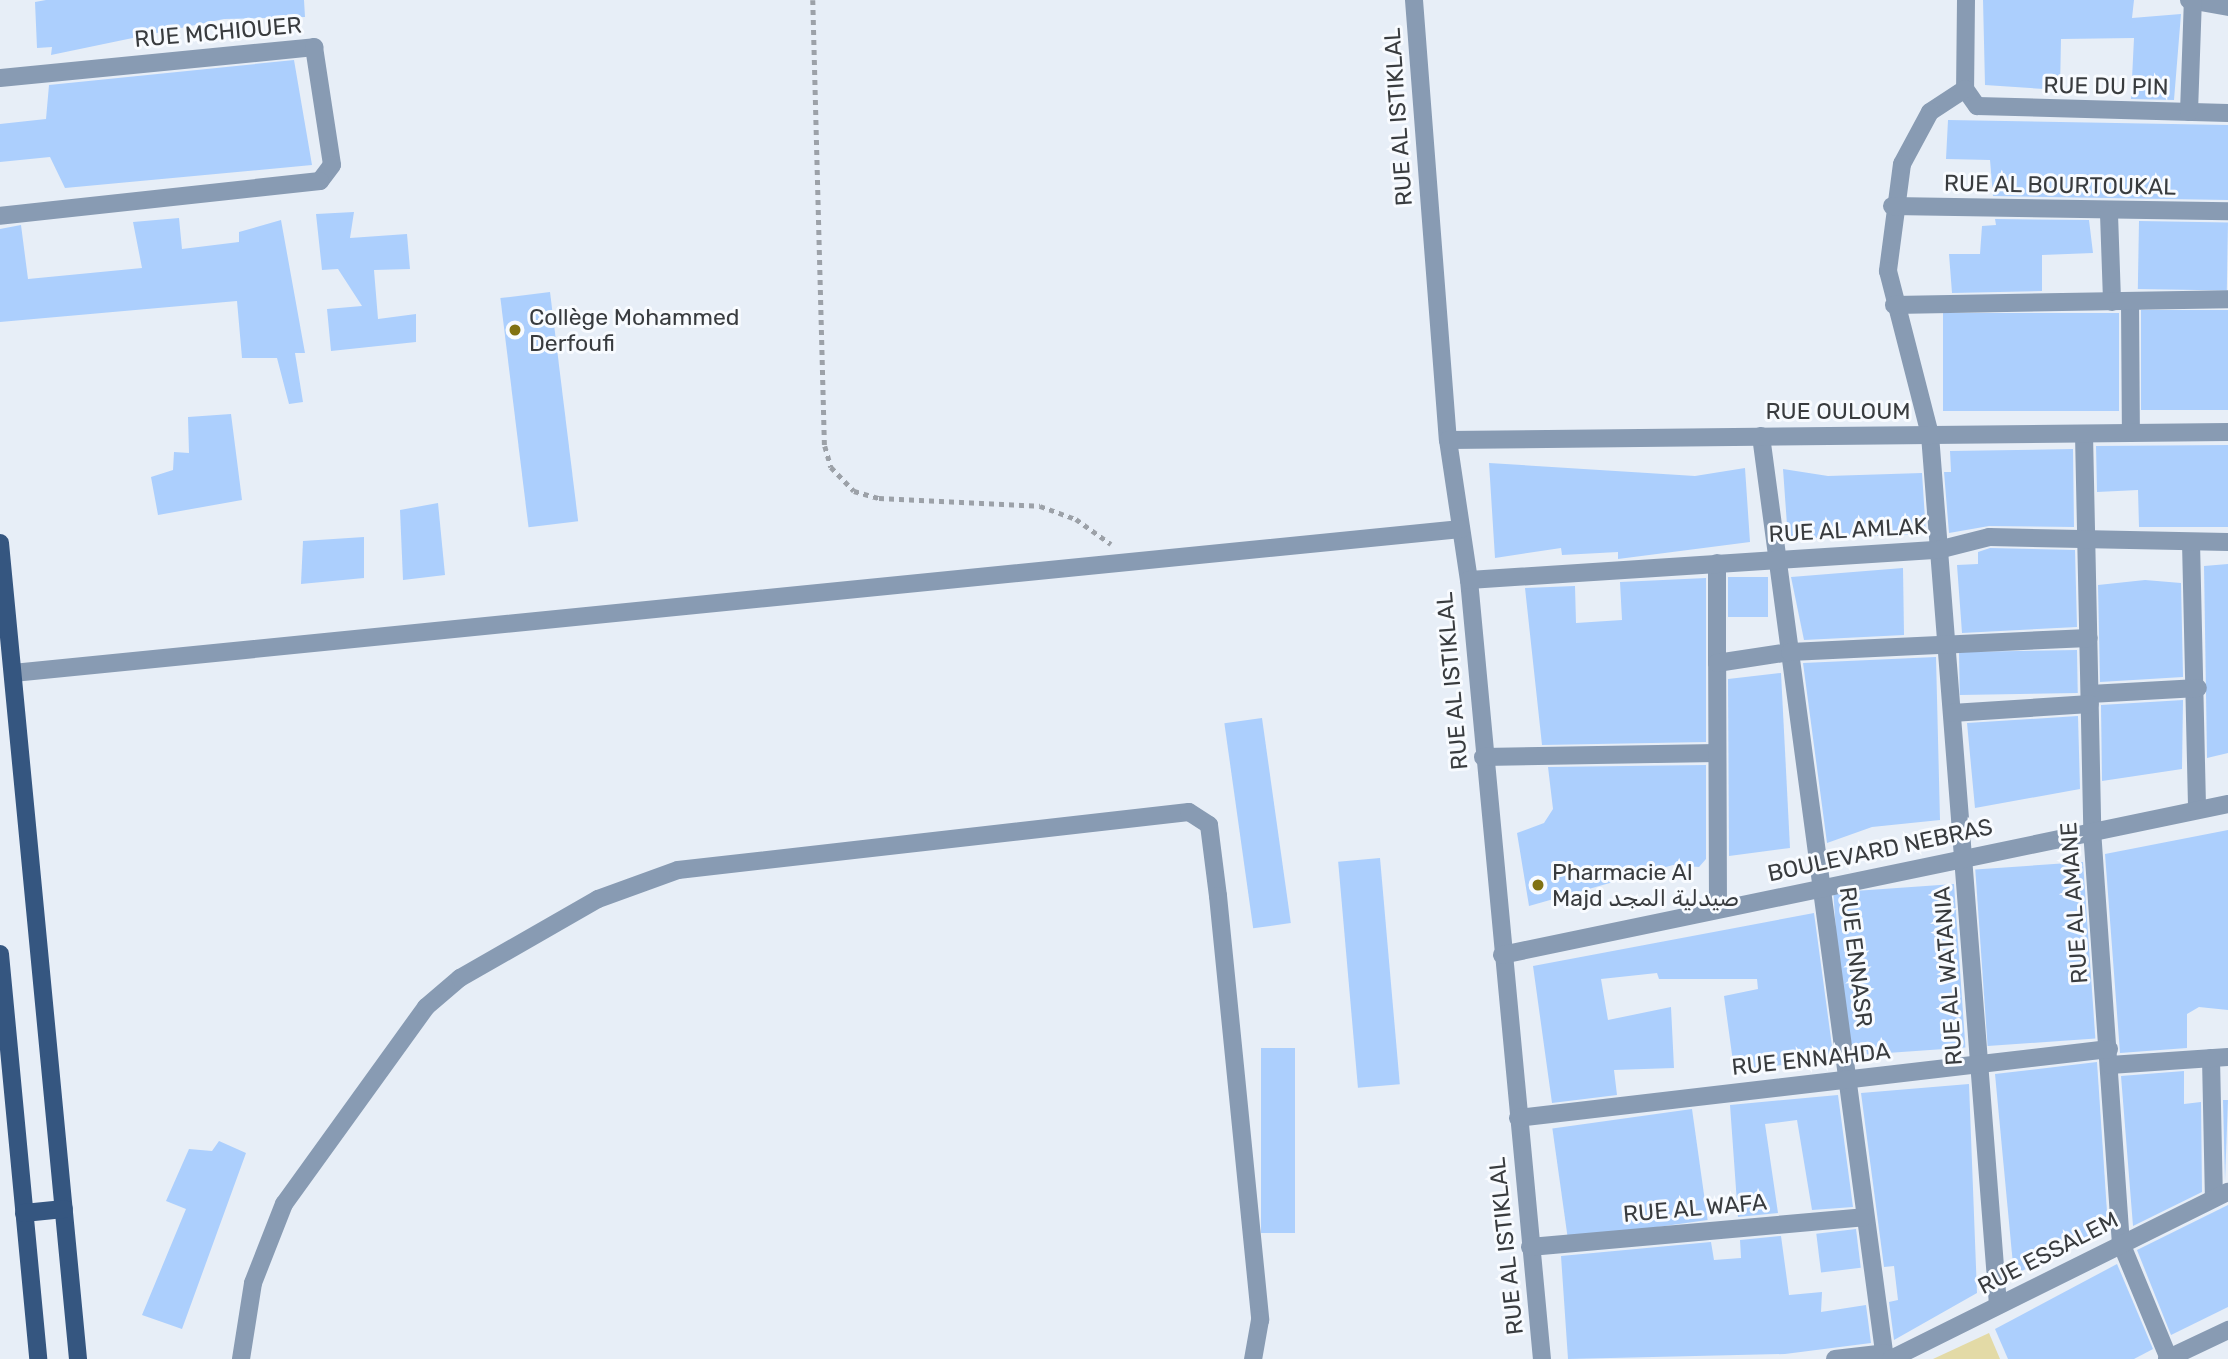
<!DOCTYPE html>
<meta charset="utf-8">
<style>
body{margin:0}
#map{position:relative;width:2228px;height:1359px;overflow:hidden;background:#e7eef7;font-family:Rubik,"Noto Naskh Arabic",sans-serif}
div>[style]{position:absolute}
.green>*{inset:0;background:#e3daa6}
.building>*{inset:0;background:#accffd;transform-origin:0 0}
.path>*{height:4.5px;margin-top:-2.25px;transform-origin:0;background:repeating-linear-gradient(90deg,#9ca1a8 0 5px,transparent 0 10px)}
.minor>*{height:18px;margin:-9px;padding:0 9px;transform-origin:9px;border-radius:9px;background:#889bb3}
.major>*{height:18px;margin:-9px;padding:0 9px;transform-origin:9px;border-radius:9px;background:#355680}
.dots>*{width:19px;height:19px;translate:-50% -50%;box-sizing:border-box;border:4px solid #f8fbff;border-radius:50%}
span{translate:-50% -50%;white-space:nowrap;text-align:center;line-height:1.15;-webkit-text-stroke:6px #f8fbff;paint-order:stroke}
.street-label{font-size:23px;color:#393c3f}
.poi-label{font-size:23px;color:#393c3f}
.left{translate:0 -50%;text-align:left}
</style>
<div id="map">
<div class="green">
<i style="clip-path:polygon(1989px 1333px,2000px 1359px,1933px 1359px)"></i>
</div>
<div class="building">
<i style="clip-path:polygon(304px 0,305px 17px,224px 19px,51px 55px,52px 47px,37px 48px,35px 2px,46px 0)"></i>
<i style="clip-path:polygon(1983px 0,2134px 0,2132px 18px,2181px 14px,2174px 100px,2131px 99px,2134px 38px,2061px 39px,2060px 90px,1985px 85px)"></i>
<i style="clip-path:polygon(294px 60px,312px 165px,65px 188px,50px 157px,0 162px,0 124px,46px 119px,49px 85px)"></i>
<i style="clip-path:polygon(1948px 120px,2228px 125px,2228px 200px,1993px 196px,1990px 160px,1946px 159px)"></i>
<i style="clip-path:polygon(354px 212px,350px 238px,407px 234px,410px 269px,374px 270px,378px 319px,416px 314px,416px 342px,331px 351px,327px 309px,362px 306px,338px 269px,322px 270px,316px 214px)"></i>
<i style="clip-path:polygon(179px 218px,182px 249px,239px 242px,239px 232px,281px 220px,305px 353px,295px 353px,303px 402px,289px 404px,277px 358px,242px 358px,237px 301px,0 322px,0 229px,21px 225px,28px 279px,142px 268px,133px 222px)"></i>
<i style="clip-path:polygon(1995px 219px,2089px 220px,2093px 253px,2042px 255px,2042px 291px,1952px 293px,1949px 254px,1980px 254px,1982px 226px,1996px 225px)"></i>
<i style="left:2139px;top:221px;width:89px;height:68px;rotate:1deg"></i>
<i style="left:550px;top:292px;width:231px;height:50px;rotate:83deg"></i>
<i style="left:2228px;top:310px;width:100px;height:87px;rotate:90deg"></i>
<i style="left:2119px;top:313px;width:98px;height:176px;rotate:90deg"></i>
<i style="clip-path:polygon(231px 414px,242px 500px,158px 515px,151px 477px,173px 470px,174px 452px,189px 453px,188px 417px)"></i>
<i style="clip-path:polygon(2228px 445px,2228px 527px,2139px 527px,2138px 490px,2097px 492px,2096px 446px)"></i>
<i style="clip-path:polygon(2073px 449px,2074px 527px,1989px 526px,1949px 533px,1944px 472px,1951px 472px,1950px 451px)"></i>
<i style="clip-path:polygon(1489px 463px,1695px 476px,1745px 468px,1750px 542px,1618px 559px,1618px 552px,1562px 555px,1561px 548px,1495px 558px)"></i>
<i style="clip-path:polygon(1783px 469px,1828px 476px,1922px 473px,1926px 534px,1788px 539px)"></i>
<i style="clip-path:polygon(438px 503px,445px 575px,403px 580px,400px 510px)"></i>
<i style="clip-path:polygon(364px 537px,364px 578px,301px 584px,303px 541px)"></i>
<i style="clip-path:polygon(1990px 548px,2075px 550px,2077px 627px,1962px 633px,1957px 565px,1978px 564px,1978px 552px)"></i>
<i style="clip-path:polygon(2228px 564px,2228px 753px,2207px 758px,2204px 566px)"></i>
<i style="clip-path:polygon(1903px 568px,1904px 635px,1804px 640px,1791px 577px)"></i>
<i style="left:1728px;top:577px;width:40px;height:40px"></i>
<i style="clip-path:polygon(1706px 578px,1706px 742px,1542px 745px,1525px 588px,1575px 586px,1576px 623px,1622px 620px,1620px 582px)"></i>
<i style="clip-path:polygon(2145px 580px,2181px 583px,2183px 677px,2100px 682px,2098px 585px)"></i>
<i style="left:2077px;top:650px;width:43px;height:118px;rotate:89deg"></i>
<i style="clip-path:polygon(1936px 657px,1940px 820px,1872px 827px,1827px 843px,1803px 663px)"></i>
<i style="clip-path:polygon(1781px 673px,1790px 848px,1729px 856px,1728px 679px)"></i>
<i style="clip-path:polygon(2183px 700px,2182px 769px,2102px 781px,2101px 705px)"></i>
<i style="clip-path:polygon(2078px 716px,2080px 789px,1975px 808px,1967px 723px)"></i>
<i style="left:1262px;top:718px;width:207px;height:38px;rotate:82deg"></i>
<i style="clip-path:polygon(1706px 765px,1706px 859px,1699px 867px,1673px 865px,1529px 906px,1517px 833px,1544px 823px,1553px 809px,1548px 767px)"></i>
<i style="clip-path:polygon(2228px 830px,2228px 1010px,2199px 1007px,2187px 1014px,2187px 1048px,2120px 1053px,2105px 854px)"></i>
<i style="left:1380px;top:858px;width:227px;height:42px;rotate:85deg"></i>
<i style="left:2083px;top:862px;width:177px;height:108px;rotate:86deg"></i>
<i style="left:1954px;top:884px;width:164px;height:121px;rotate:86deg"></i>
<i style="clip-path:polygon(1814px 913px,1834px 1061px,1734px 1069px,1724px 996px,1758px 989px,1757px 979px,1659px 979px,1657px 973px,1601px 979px,1608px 1020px,1671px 1007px,1674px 1068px,1614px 1070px,1617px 1095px,1552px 1103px,1533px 966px)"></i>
<i style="left:1261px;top:1048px;width:34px;height:185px"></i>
<i style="clip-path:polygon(2097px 1062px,2108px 1227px,2014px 1275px,1995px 1074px)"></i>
<i style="clip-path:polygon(2184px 1071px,2184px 1104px,2201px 1102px,2202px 1192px,2133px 1226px,2121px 1076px)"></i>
<i style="clip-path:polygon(1969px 1084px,1977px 1293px,1894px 1340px,1889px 1302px,1898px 1300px,1894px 1266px,1884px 1267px,1861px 1093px)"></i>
<i style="clip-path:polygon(1838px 1095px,1853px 1207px,1812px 1210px,1797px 1120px,1765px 1124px,1778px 1213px,1738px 1217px,1730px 1105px)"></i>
<i style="clip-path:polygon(2223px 1100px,2228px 1100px,2225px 1181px)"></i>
<i style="left:1692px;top:1109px;width:112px;height:141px;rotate:82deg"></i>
<i style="clip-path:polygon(219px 1141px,246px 1153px,182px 1329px,142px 1315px,186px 1209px,166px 1201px,189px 1149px,212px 1151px)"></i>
<i style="clip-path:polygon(2228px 1205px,2228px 1307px,2171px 1335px,2137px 1250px)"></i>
<i style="left:1856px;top:1229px;width:39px;height:40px;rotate:83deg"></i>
<i style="clip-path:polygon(1781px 1236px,1789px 1295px,1822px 1292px,1821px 1312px,1866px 1305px,1871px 1343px,1785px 1354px,1568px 1359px,1561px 1256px,1711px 1242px,1714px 1260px,1741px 1258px,1740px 1240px)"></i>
<i style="clip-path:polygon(2117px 1264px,2153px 1349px,2134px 1359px,2008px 1359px,1995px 1329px)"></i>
</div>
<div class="path">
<i style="left:813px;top:0;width:446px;rotate:88.5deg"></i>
<i style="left:825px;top:446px;width:22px;rotate:74deg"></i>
<i style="left:831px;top:467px;width:33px;rotate:46deg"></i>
<i style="left:854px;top:491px;width:26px;rotate:16deg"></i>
<i style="left:879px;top:498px;width:161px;rotate:2.8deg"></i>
<i style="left:1040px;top:506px;width:38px;rotate:20deg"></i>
<i style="left:1076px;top:519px;width:43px;rotate:35.5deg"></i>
</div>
<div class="minor">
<i style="left:1414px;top:0;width:441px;rotate:85.6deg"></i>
<i style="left:1448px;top:440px;width:142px;rotate:81.5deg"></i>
<i style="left:1469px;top:580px;width:782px;rotate:84.65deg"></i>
<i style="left:1966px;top:0;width:89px;rotate:90.6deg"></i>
<i style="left:1965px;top:89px;width:21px;rotate:55deg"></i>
<i style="left:1977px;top:106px;width:251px;rotate:1.6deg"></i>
<i style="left:2189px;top:0;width:40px;rotate:10deg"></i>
<i style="left:0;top:78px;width:316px;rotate:-5.6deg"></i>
<i style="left:314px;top:47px;width:119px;rotate:81.3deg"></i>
<i style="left:332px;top:165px;width:20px;rotate:127deg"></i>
<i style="left:320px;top:181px;width:322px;rotate:173.8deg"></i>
<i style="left:1965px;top:89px;width:42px;rotate:146.7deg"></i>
<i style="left:1930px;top:112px;width:59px;rotate:118.3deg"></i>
<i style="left:1902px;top:164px;width:108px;rotate:97.5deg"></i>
<i style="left:1888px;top:271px;width:169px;rotate:75.6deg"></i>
<i style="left:1930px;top:435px;width:873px;rotate:85.53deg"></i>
<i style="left:2189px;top:112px;width:112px;rotate:-88deg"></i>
<i style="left:1892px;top:206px;width:336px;rotate:0.9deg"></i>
<i style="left:2109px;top:214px;width:88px;rotate:88deg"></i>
<i style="left:2130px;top:302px;width:131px;rotate:89.6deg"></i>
<i style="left:1894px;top:305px;width:334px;rotate:-1deg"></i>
<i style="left:2084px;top:434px;width:396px;rotate:88.8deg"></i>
<i style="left:2092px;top:830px;width:414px;rotate:86deg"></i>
<i style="left:2121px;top:1243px;width:126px;rotate:67.5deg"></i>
<i style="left:1761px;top:436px;width:931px;rotate:82.35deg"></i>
<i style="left:1448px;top:440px;width:780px;rotate:-0.59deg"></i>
<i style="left:2191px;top:542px;width:268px;rotate:88.7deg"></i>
<i style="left:1717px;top:563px;width:100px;rotate:90deg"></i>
<i style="left:1469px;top:580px;width:470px;rotate:-3.7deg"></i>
<i style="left:1938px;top:550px;width:53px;rotate:-14.3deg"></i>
<i style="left:1989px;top:537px;width:239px;rotate:1.2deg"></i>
<i style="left:13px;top:673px;width:1455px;rotate:-5.68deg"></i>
<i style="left:2090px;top:694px;width:108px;rotate:-3.2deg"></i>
<i style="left:1952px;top:713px;width:138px;rotate:-3.7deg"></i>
<i style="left:1483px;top:757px;width:234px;rotate:-1deg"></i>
<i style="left:1718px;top:909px;width:246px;rotate:-90.2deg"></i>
<i style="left:1717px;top:663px;width:74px;rotate:-8.6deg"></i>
<i style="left:1790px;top:652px;width:299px;rotate:-2.7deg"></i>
<i style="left:1502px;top:955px;width:742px;rotate:-11.75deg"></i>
<i style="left:2211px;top:1058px;width:140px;rotate:88.8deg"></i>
<i style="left:2110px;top:1065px;width:118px;rotate:-3.9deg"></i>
<i style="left:1518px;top:1118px;width:595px;rotate:-6.66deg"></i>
<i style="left:1530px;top:1247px;width:335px;rotate:-5.1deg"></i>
<i style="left:241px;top:1359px;width:77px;rotate:-81deg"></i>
<i style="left:253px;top:1283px;width:85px;rotate:-68.6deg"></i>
<i style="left:284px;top:1204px;width:243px;rotate:-54.2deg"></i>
<i style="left:426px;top:1007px;width:45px;rotate:-40.5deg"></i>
<i style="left:460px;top:978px;width:159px;rotate:-29.8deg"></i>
<i style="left:598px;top:899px;width:85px;rotate:-19.9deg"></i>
<i style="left:678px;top:870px;width:514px;rotate:-6.48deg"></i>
<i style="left:1189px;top:812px;width:24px;rotate:33deg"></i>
<i style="left:1209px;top:825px;width:72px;rotate:82.8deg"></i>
<i style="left:1218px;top:896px;width:426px;rotate:84.3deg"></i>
<i style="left:1260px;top:1320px;width:40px;rotate:100deg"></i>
<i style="left:1835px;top:1359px;width:50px;rotate:-6.8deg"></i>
<i style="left:1891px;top:1359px;width:376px;rotate:-26.4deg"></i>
<i style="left:2167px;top:1359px;width:68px;rotate:-25.4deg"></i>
</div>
<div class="major">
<i style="left:0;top:543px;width:820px;rotate:84.54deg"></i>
<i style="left:0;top:954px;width:407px;rotate:84.6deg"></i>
<i style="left:24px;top:1213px;width:40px;rotate:-5.7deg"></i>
</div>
<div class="dots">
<i style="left:515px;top:330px;background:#817213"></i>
<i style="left:1538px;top:885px;background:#817213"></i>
</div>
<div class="street-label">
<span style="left:218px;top:32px;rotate:-5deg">RUE MCHIOUER</span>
<span style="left:2106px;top:86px;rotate:1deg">RUE DU PIN</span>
<span style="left:1398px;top:117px;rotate:-94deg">RUE AL ISTIKLAL</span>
<span style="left:2060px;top:185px;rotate:1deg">RUE AL BOURTOUKAL</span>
<span style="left:1838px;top:411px">RUE OULOUM</span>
<span style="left:1848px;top:530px;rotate:-3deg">RUE AL AMLAK</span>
<span style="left:1452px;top:681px;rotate:-95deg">RUE AL ISTIKLAL</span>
<span style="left:1880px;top:850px;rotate:-12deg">BOULEVARD NEBRAS</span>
<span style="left:2074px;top:903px;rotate:-94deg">RUE AL AMANE</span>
<span style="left:1856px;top:957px;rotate:83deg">RUE ENNASR</span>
<span style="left:1948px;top:976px;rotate:-94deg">RUE AL WATANIA</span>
<span style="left:1811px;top:1059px;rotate:-6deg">RUE ENNAHDA</span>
<span style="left:1695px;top:1208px;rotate:-5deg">RUE AL WAFA</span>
<span style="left:1506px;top:1246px;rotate:-96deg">RUE AL ISTIKLAL</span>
<span style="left:2048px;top:1253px;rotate:-27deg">RUE ESSALEM</span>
</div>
<div class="poi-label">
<span class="left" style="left:529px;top:330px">Collège Mohammed<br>Derfoufi</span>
<span class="left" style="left:1552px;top:885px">Pharmacie Al<br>Majd صيدلية المجد</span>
</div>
</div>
